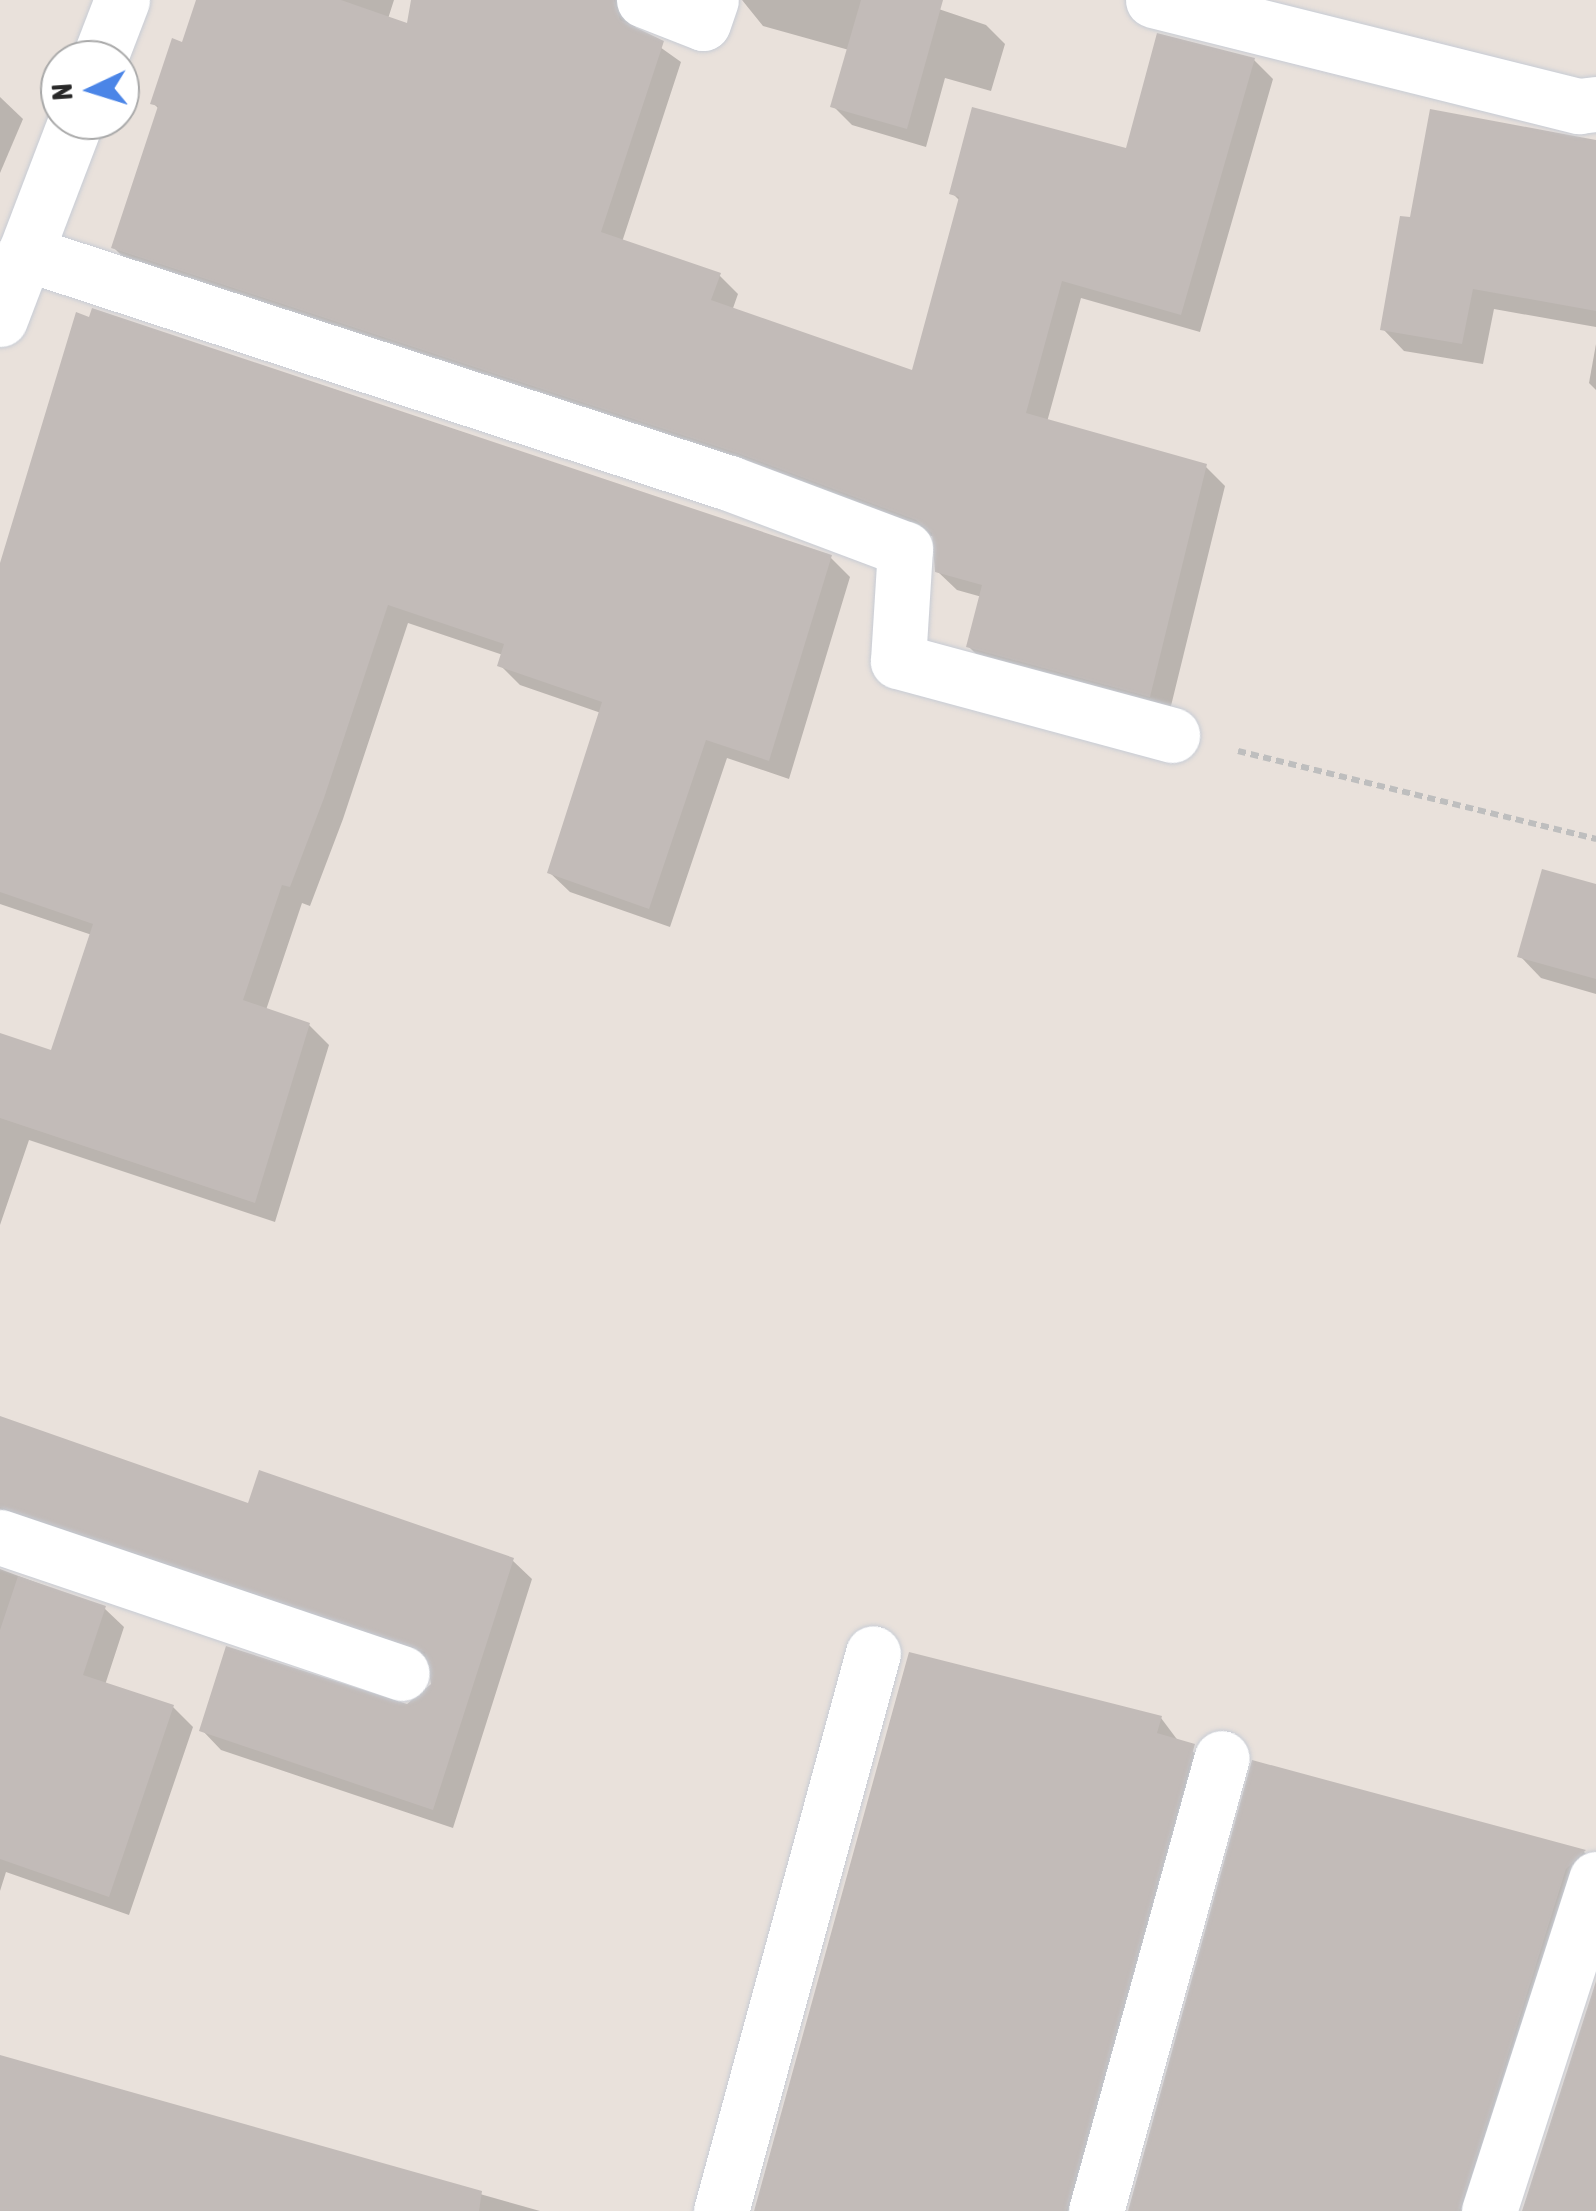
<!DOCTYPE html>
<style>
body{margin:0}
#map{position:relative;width:1596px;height:2211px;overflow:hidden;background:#e9e1db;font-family:"Asap Condensed",sans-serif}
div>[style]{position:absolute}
.shadow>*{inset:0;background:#0003}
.building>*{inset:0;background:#c2bbb8}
.path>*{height:6px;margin-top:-3px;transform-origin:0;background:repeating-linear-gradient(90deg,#bebebe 0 8px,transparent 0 13px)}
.roads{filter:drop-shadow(0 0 2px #c7ccd5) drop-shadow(0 0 2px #c7ccd5)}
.street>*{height:55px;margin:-27.5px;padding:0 27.5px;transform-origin:27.5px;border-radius:27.5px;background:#fff}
.secondary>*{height:55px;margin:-27.5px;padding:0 27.5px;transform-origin:27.5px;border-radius:27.5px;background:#fff}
span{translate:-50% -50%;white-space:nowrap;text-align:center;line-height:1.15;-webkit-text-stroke:8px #fff;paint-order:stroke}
.north{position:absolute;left:40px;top:40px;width:100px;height:100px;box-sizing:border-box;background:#fff;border:2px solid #a9a9a9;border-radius:50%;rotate:266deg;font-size:28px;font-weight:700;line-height:40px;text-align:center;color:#282828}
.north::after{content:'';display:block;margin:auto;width:35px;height:45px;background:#4b85e7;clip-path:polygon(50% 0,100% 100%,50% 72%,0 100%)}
</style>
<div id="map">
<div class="shadow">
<i style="clip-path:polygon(198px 0,394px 0,385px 28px,531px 0,639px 0,632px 9px,636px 30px,681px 62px,622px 242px,719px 275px,738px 294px,732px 311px,914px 373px,960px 201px,952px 193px,1128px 151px,1254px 60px,1273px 79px,1200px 332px,1081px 298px,1047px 422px,1206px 467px,1225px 486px,1169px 714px,987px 665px,968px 646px,982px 597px,957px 590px,937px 571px,934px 537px,761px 472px,133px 267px,114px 248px,160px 110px,153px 103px,184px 45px)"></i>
<i style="clip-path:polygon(742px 0,912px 0,986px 25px,1005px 44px,991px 91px,945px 78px,926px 147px,852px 125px,833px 106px,849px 50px,763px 26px)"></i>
<i style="clip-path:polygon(0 97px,23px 119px,0 173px)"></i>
<i style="clip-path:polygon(1596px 159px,1596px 327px,1494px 309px,1483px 364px,1404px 351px,1383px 329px,1412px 220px)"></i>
<i style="clip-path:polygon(1596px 344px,1596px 390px,1589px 383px)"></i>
<i style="clip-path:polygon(830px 557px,850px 577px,789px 779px,727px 758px,670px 927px,570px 892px,549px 872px,601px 713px,520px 685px,500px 665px,503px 655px,408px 623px,343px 819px,310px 906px,302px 903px,266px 1010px,309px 1025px,329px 1045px,275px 1222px,29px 1140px,0 1225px,0 1035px,52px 1053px,92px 935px,0 904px,0 569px)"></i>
<i style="clip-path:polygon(1596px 887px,1596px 994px,1541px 978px,1520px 956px)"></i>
<i style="clip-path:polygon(0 1419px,250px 1506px,512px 1560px,532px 1579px,453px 1828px,221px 1750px,202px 1730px,408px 1706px,435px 1683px,430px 1661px,31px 1526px,0 1532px)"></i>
<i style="clip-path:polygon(0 1569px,104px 1608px,124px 1627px,105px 1685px,173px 1707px,193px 1727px,129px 1915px,6px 1872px,0 1891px)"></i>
<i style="clip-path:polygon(1161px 1718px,1179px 1742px,1213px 1766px,1088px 2211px,755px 2211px)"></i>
<i style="clip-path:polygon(1254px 1763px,1584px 1852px,1596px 1864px,1481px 2211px,1131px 2211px)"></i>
<i style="clip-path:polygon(0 2058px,540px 2211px,0 2211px)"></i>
</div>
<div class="building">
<i style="clip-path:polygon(196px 0,341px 0,407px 23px,411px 0,614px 0,620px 20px,664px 41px,601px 232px,721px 273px,711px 300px,912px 370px,959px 197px,949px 194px,972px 107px,1126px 148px,1157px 33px,1255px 58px,1181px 315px,1062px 281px,1026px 413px,1207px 464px,1150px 697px,966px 647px,982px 585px,935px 572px,932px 533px,916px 520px,740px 454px,111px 248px,158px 106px,150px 104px,172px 38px,182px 42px)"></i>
<i style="clip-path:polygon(861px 0,943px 0,907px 129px,830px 107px)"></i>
<i style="clip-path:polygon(1430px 109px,1596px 140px,1596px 311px,1473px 289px,1462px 344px,1380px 330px,1400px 216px,1410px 217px)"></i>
<i style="clip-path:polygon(92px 308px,832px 555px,769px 761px,706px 740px,649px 909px,547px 873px,602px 702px,497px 666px,504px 644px,388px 605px,324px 798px,290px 887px,282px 885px,243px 1000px,310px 1023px,255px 1203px,0 1118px,0 1033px,51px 1050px,93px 924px,0 892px,0 563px,76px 312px,89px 317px)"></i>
<i style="clip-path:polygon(1542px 869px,1596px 884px,1596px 979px,1517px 957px)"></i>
<i style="clip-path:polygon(0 1416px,248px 1503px,259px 1470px,514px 1558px,433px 1810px,199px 1731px,226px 1646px,407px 1704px,431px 1684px,425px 1652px,0 1507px)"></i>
<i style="clip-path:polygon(18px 1576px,106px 1606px,83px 1675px,174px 1705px,109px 1897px,0 1859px,0 1630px)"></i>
<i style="clip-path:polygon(909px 1652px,1162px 1716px,1157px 1733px,1195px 1744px,1066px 2211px,754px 2211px)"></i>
<i style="clip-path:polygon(1252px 1760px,1586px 1850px,1566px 1869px,1459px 2211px,1128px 2211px)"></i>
<i style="clip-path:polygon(1596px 1981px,1596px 2211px,1522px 2211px)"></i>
<i style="clip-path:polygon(0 2055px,482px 2191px,479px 2211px,0 2211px)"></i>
</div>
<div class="path">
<i style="left:1238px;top:751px;width:369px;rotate:13.8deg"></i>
</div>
<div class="roads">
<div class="street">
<i style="left:644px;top:0;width:63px;rotate:21.3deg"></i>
<i style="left:703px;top:23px;width:24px;rotate:-71deg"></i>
<i style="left:1153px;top:0;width:439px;rotate:14deg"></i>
<i style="left:1579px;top:106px;width:17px;rotate:-7deg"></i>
<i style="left:25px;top:253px;width:741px;rotate:18.09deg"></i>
<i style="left:729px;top:483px;width:188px;rotate:20.6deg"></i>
<i style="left:905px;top:549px;width:112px;rotate:93.6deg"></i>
<i style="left:898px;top:661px;width:284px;rotate:15.1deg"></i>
<i style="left:0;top:1537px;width:424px;rotate:18.7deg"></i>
<i style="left:721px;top:2211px;width:578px;rotate:-74.76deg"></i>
<i style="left:1096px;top:2211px;width:470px;rotate:-74.5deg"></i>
<i style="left:1489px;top:2211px;width:349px;rotate:-72.1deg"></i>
</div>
<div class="secondary">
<i style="left:99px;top:60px;width:64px;rotate:-69deg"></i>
<i style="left:0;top:319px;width:213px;rotate:-69.1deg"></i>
</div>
</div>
<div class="north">N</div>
</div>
